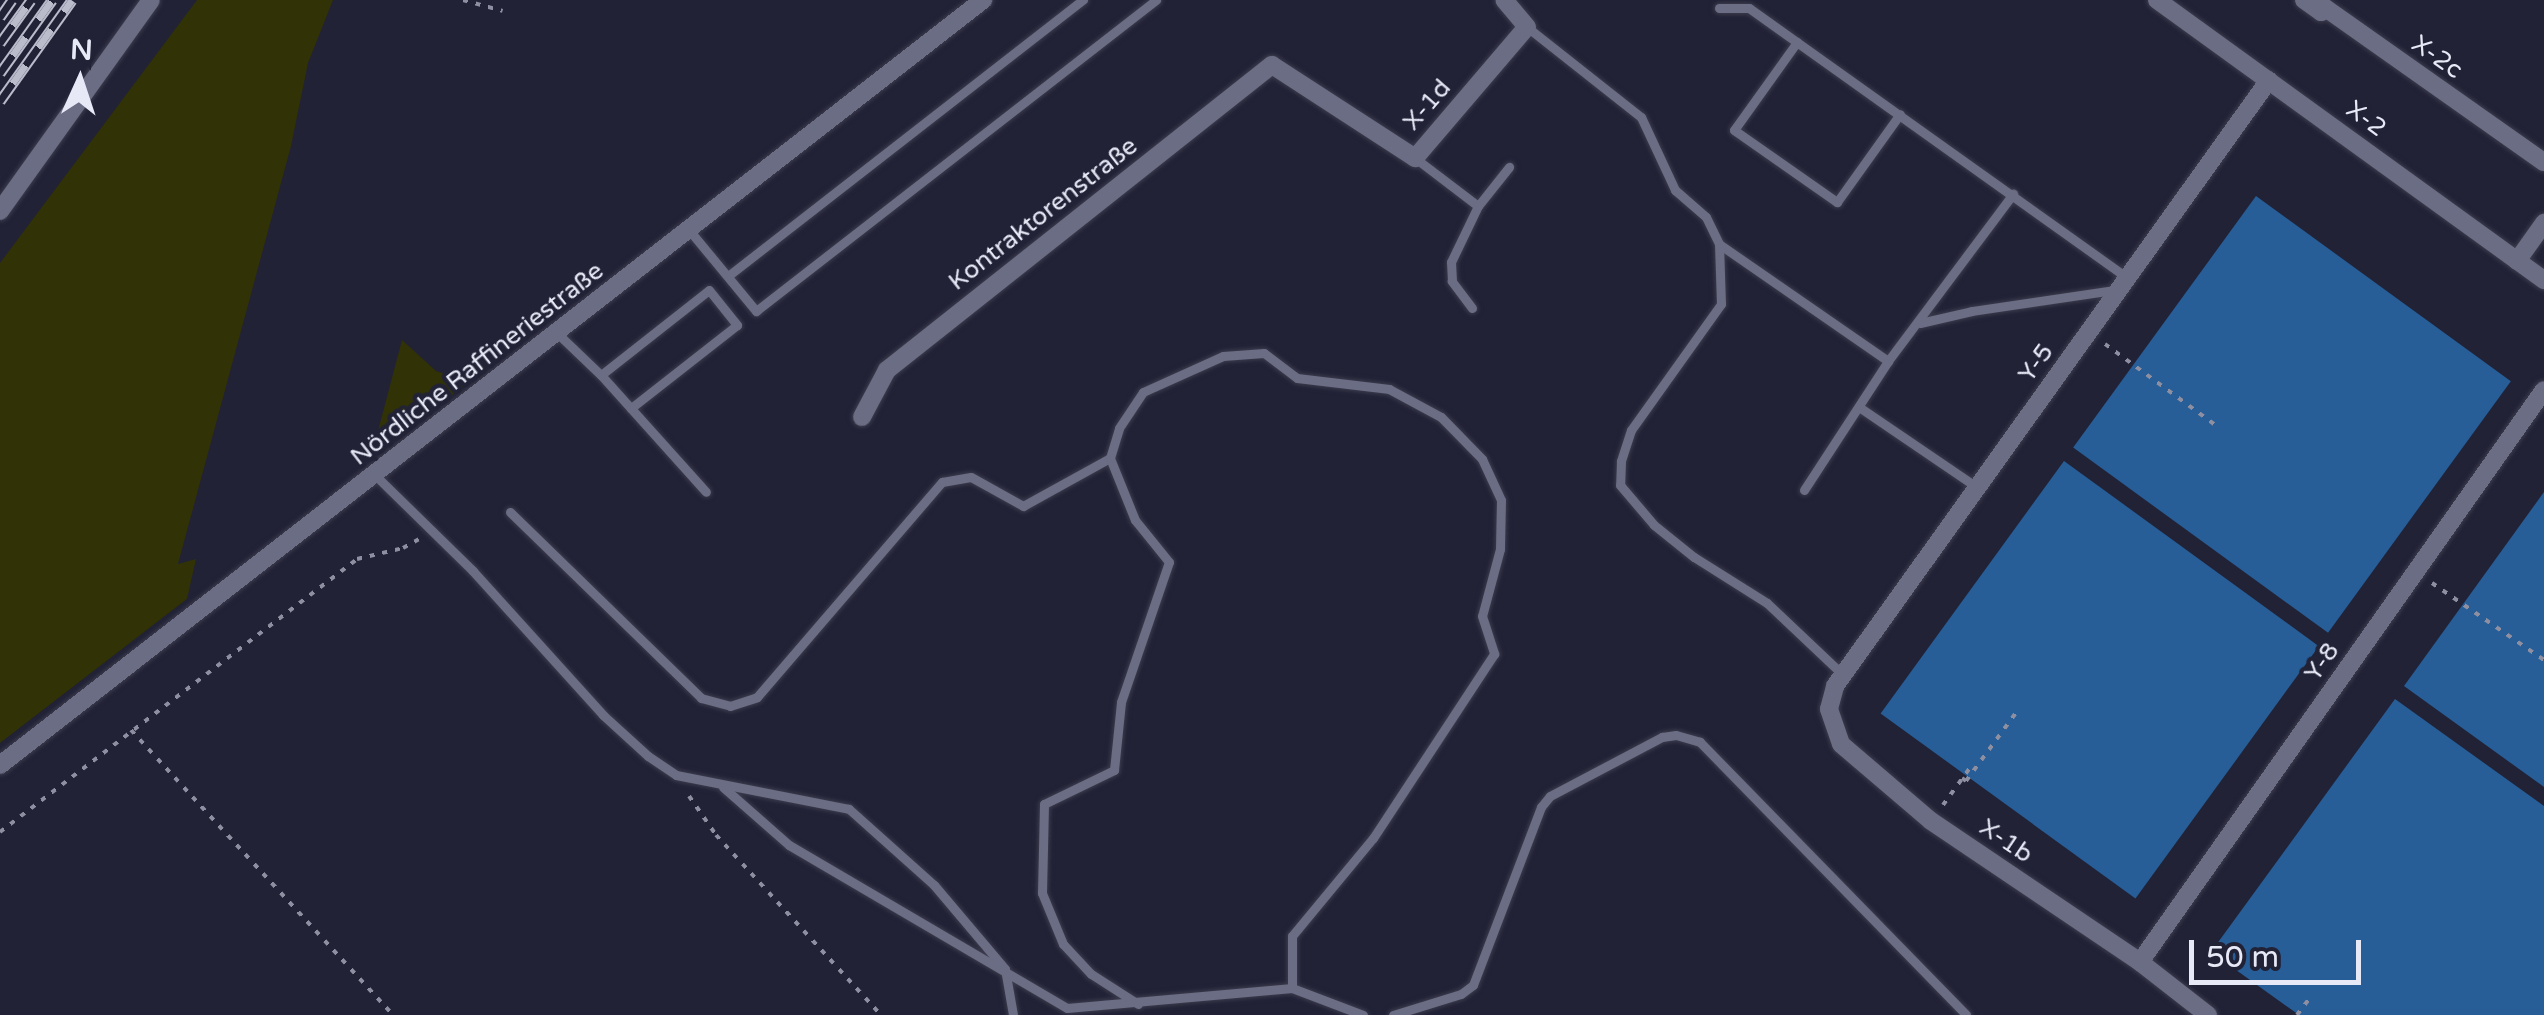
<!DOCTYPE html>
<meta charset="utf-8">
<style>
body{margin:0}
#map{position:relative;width:2544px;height:1015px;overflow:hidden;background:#212236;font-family:"Varela Round",sans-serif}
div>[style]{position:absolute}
.green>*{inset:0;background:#313206}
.water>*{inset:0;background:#275e98;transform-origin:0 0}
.path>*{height:4px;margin-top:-2px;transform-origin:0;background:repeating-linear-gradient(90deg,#8e8fa0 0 5px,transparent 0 13px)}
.roads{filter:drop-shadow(0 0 2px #3c3c4d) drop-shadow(0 0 2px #3c3c4d)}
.service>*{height:9px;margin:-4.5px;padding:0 4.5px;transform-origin:4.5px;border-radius:4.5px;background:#6b6d85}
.minor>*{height:18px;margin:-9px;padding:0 9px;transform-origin:9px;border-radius:9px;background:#6b6d85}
.rail>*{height:11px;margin-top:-5.5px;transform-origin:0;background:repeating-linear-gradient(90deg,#212236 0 22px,#bbbccb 0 44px);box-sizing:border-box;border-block:2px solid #bbbccb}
span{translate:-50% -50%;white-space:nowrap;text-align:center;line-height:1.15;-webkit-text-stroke:9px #212236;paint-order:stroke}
.street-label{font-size:25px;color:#e8e9f7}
.north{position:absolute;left:30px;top:30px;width:100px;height:100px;-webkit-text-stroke:8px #212236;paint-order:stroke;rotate:3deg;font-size:28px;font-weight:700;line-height:40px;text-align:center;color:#e8e9f7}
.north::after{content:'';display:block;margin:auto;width:35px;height:45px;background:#e8e9f7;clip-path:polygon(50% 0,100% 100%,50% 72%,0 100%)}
.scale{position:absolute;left:2189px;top:940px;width:172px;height:45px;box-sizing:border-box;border:5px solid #e8e9f7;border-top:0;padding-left:12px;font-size:30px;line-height:35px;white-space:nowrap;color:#e8e9f7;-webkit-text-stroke:8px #212236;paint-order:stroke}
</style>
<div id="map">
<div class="green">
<i style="clip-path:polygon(197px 0,333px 0,308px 63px,291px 146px,178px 564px,196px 559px,187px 599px,0 743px,0 263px)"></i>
<i style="clip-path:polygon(402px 340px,436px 371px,469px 382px,381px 450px,374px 446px)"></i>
</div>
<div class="water">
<i style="left:2256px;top:196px;width:315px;height:311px;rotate:36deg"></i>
<i style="left:2064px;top:461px;width:315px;height:312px;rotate:36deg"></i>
<i style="clip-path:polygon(2544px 492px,2544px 787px,2404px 686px)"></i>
<i style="clip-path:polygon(2395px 699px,2544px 806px,2544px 1015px,2299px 1015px,2211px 952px)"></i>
</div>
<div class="path">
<i style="left:463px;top:0;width:41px;rotate:15.4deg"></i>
<i style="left:2105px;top:344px;width:140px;rotate:36.3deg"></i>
<i style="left:2432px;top:583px;width:136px;rotate:34.5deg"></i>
<i style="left:131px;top:730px;width:387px;rotate:47.4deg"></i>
<i style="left:1962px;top:778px;width:5px;rotate:37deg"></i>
<i style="left:1966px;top:781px;width:88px;rotate:-53.8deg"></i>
<i style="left:689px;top:796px;width:47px;rotate:55.3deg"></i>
<i style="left:716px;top:835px;width:244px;rotate:47.5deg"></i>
<i style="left:1943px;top:805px;width:49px;rotate:-54.1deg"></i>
<i style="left:0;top:832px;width:449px;rotate:-37.4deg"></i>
<i style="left:357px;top:559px;width:47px;rotate:-13.4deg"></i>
<i style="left:403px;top:548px;width:18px;rotate:-29deg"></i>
<i style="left:2297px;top:1015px;width:25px;rotate:-53deg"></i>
</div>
<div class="roads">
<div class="service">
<i style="left:1719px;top:8px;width:30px"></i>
<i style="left:1749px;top:8px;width:465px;rotate:35.5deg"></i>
<i style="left:1527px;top:27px;width:145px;rotate:38.3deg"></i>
<i style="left:1641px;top:117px;width:81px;rotate:65deg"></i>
<i style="left:1675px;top:190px;width:41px;rotate:41.1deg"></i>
<i style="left:1706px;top:217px;width:30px;rotate:64deg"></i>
<i style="left:1719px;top:244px;width:60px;rotate:88.1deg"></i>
<i style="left:1721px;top:304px;width:155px;rotate:125.5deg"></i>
<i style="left:1631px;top:430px;width:33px;rotate:108deg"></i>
<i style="left:1621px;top:461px;width:24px;rotate:92deg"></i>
<i style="left:1620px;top:485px;width:52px;rotate:49.6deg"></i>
<i style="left:1654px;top:525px;width:51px;rotate:38.7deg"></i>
<i style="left:1694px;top:557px;width:86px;rotate:32.2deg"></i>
<i style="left:1767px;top:603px;width:103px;rotate:43.4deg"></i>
<i style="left:1797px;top:42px;width:108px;rotate:125.6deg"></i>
<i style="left:1734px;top:130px;width:126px;rotate:35deg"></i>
<i style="left:1837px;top:202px;width:108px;rotate:-54.4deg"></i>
<i style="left:1415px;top:158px;width:79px;rotate:37.3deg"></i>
<i style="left:690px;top:231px;width:104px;rotate:50.5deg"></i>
<i style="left:756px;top:311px;width:507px;rotate:-37.87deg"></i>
<i style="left:1719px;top:244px;width:206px;rotate:34.7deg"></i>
<i style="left:728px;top:276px;width:450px;rotate:-37.9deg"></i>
<i style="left:1472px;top:308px;width:34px;rotate:-127deg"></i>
<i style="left:1452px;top:281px;width:19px;rotate:-93deg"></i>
<i style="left:1451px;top:262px;width:62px;rotate:-64.3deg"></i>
<i style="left:1478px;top:206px;width:50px;rotate:-51.5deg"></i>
<i style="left:1920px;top:323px;width:53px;rotate:-13deg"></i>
<i style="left:1972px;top:311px;width:145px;rotate:-8.4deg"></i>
<i style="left:557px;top:333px;width:61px;rotate:43.7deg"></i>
<i style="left:601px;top:375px;width:157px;rotate:48.1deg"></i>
<i style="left:601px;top:375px;width:137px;rotate:-38.2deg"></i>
<i style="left:709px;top:290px;width:45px;rotate:51.3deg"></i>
<i style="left:737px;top:325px;width:135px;rotate:141.9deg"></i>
<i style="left:1859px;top:407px;width:144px;rotate:34.2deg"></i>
<i style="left:375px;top:475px;width:137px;rotate:44.4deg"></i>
<i style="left:473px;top:571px;width:194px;rotate:47.9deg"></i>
<i style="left:603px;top:715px;width:61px;rotate:42.3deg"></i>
<i style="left:648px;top:756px;width:34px;rotate:34deg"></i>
<i style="left:676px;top:775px;width:176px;rotate:11.1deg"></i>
<i style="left:849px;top:809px;width:114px;rotate:41.8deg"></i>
<i style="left:934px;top:885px;width:110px;rotate:49.8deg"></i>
<i style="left:1005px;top:969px;width:47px;rotate:80.1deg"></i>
<i style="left:1804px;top:490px;width:154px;rotate:-56.9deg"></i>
<i style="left:1888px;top:361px;width:209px;rotate:-53.2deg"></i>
<i style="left:510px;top:512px;width:267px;rotate:44.2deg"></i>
<i style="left:701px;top:698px;width:30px;rotate:15deg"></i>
<i style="left:730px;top:706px;width:28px;rotate:-18deg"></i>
<i style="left:757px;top:697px;width:284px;rotate:-49.3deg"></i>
<i style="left:942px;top:482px;width:29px;rotate:-10deg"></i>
<i style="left:971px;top:477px;width:60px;rotate:29.1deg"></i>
<i style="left:1023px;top:506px;width:99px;rotate:-28.9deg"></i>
<i style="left:723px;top:787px;width:88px;rotate:41.3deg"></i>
<i style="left:789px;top:845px;width:322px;rotate:30.4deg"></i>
<i style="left:1067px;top:1008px;width:226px;rotate:-5.1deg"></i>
<i style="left:1292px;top:988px;width:76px;rotate:20.8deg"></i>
<i style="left:1138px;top:1004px;width:56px;rotate:-147.4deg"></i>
<i style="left:1091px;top:974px;width:41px;rotate:-133deg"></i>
<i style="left:1063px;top:944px;width:55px;rotate:-112.4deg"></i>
<i style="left:1042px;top:893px;width:89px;rotate:-88.7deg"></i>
<i style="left:1044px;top:804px;width:78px;rotate:-25.9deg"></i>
<i style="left:1114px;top:770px;width:68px;rotate:-84.1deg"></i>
<i style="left:1121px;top:702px;width:148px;rotate:-71.1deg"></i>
<i style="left:1169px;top:562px;width:54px;rotate:-129deg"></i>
<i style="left:1135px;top:520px;width:67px;rotate:-112deg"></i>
<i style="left:1110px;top:458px;width:31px;rotate:-73deg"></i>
<i style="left:1119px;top:428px;width:43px;rotate:-56.3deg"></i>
<i style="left:1143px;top:392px;width:88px;rotate:-24.2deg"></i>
<i style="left:1223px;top:356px;width:41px;rotate:-4.2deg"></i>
<i style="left:1264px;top:353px;width:41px;rotate:37.1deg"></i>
<i style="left:1297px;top:378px;width:93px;rotate:6.8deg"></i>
<i style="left:1389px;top:389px;width:59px;rotate:28.3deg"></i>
<i style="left:1441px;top:417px;width:59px;rotate:45.7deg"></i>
<i style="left:1482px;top:459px;width:45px;rotate:65.1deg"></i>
<i style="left:1501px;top:500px;width:49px;rotate:91.2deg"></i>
<i style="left:1500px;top:549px;width:69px;rotate:105deg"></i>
<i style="left:1482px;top:616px;width:40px;rotate:72deg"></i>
<i style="left:1494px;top:654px;width:220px;rotate:123.3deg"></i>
<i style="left:1373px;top:838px;width:127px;rotate:129.6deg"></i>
<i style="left:1292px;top:936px;width:52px;rotate:90deg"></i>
<i style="left:1393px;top:1015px;width:71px;rotate:-17.2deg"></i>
<i style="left:1461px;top:994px;width:15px;rotate:-37deg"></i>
<i style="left:1473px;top:985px;width:191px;rotate:-69.1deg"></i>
<i style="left:1541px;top:807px;width:14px;rotate:-51deg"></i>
<i style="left:1550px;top:796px;width:127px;rotate:-27.8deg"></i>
<i style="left:1662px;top:737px;width:14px;rotate:-8deg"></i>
<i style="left:1676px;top:735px;width:25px;rotate:16deg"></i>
<i style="left:1700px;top:742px;width:381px;rotate:45.7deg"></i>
</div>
<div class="minor">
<i style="left:2157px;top:0;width:478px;rotate:35.9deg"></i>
<i style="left:2304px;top:0;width:21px;rotate:35deg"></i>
<i style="left:2321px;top:12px;width:6px;rotate:-59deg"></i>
<i style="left:2324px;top:7px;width:269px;rotate:35.2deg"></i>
<i style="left:0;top:211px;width:259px;rotate:-54.4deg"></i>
<i style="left:2517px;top:261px;width:47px;rotate:-54.6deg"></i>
<i style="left:862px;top:417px;width:53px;rotate:-62deg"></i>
<i style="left:887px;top:370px;width:491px;rotate:-38.4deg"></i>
<i style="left:1272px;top:65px;width:171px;rotate:33deg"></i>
<i style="left:1415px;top:158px;width:172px;rotate:-49.5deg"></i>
<i style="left:1527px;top:27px;width:35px;rotate:-130deg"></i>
<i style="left:0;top:765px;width:1246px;rotate:-37.89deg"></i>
<i style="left:2140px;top:962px;width:700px;rotate:-54.77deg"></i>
<i style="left:2208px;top:1015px;width:86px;rotate:-142.1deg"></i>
<i style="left:2140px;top:962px;width:252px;rotate:-146deg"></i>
<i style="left:1931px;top:821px;width:118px;rotate:-139.5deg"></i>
<i style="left:1841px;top:744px;width:37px;rotate:-109deg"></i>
<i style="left:1829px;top:709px;width:24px;rotate:-75deg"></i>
<i style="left:1835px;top:686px;width:745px;rotate:-54.39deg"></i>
</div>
</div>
<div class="rail">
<i style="left:0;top:17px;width:21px;rotate:-55deg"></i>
<i style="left:0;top:43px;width:53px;rotate:-54.2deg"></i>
<i style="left:0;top:73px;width:90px;rotate:-54.5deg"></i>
<i style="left:0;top:101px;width:124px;rotate:-54.5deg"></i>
</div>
<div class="street-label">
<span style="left:2437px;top:57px;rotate:35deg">X-2c</span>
<span style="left:1427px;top:105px;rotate:-49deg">X-1d</span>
<span style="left:2366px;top:119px;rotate:36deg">X-2</span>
<span style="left:1043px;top:214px;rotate:-38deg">Kontraktorenstraße</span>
<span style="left:2036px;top:363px;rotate:-54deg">Y-5</span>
<span style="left:477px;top:364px;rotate:-38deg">Nördliche Raffineriestraße</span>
<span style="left:2322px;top:662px;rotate:-55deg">Y-8</span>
<span style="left:2006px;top:841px;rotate:34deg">X-1b</span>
</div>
<div class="north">N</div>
<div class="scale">50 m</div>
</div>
